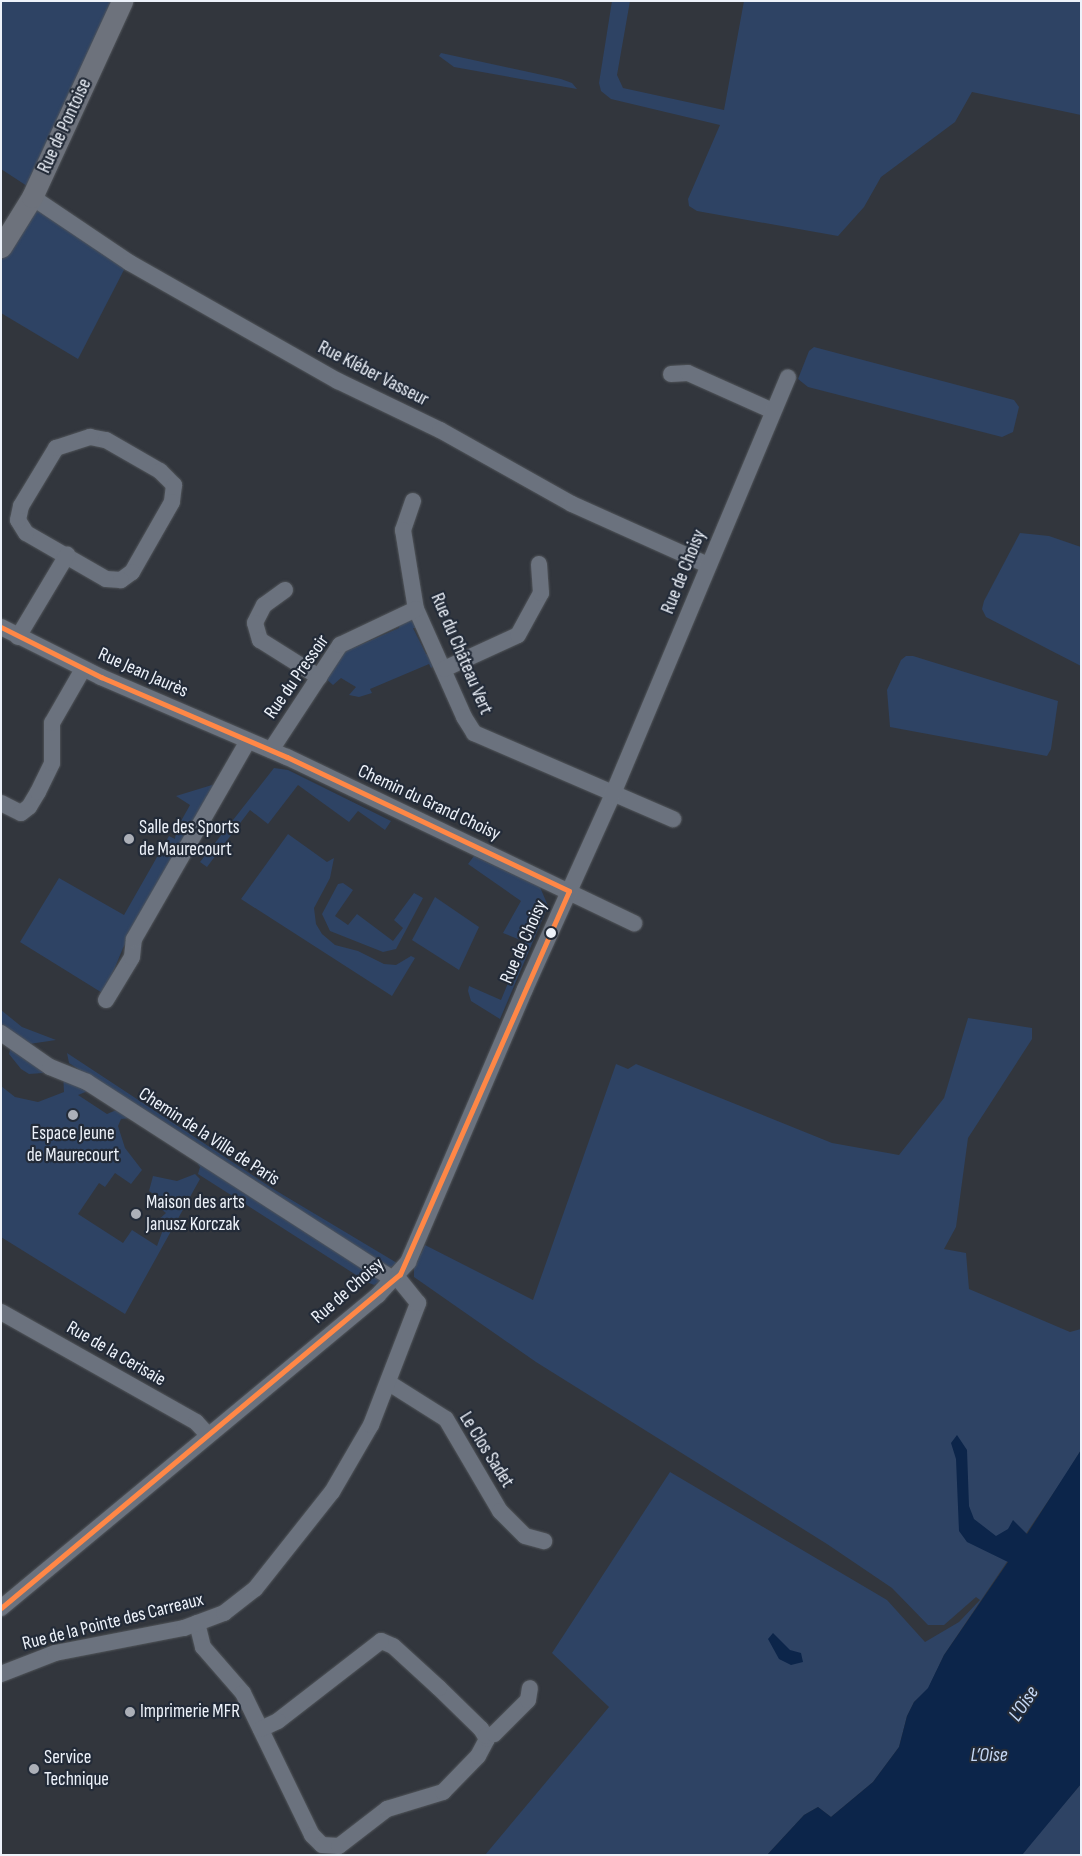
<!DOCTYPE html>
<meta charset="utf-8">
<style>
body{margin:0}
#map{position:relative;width:1082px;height:1856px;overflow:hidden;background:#32363d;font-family:"Sofia Sans Condensed",sans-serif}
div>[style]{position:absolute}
.green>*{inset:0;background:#2e4364}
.water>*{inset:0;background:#0c254a}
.roads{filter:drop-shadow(0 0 1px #51555a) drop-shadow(0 0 1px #51555a)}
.minor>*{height:16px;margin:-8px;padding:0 8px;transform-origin:8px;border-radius:8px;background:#6b727e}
.major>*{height:21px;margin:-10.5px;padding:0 10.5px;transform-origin:10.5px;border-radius:10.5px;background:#6d727c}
.bus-1>*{height:5px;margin:-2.5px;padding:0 2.5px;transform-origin:2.5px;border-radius:2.5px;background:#ff8746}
.dots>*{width:14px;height:14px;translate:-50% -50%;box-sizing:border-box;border:2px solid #232b38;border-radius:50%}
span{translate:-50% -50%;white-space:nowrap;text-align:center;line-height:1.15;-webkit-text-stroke:4.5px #232b38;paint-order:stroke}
.street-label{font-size:19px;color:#edf2fa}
.poi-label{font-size:19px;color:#edf2fa}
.left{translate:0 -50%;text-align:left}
.water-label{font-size:20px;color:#c6d9f6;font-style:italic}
.frame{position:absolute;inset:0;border:2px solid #edf2fa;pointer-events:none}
</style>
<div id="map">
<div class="green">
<i style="clip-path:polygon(1px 1px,114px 1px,27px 186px,1px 169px)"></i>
<i style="clip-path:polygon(612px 1px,630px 1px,617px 75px,623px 88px,724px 110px,744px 1px,1081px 1px,1081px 115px,972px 92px,955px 122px,881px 177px,864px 207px,838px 236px,697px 211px,689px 206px,688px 199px,720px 125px,611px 99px,601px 91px,599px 83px)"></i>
<i style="clip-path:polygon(441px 53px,561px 79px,572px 83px,577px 89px,454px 67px,439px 56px)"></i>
<i style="clip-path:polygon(36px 207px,126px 266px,78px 359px,1px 313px,1px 261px)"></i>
<i style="clip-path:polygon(814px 347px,1014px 400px,1019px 407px,1013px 432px,1002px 437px,808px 387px,798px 379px,809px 351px)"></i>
<i style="clip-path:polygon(1020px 533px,1049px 536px,1081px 547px,1081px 666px,986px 617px,982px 609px,984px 601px)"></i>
<i style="clip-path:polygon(410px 612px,425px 628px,413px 628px,426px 654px,437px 655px,437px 664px,431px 668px,429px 664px,370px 689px,372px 693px,359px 697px,349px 695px,356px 687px,341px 678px,333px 685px,324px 677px,356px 637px,353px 648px,399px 628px,401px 616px)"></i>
<i style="clip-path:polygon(906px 656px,913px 656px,1058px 701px,1051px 749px,1047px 756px,890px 727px,887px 690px,901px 660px)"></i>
<i style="clip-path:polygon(274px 768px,288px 770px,391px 821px,385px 830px,358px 811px,349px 822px,298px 785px,268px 824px,250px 810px,207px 867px,200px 862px)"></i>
<i style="clip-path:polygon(212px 785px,217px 787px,123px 948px,104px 994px,20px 942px,59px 878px,124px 915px,169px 836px,175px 839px,176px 830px,190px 805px,176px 796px)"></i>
<i style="clip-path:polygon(288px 834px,327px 862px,334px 858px,330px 878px,314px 908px,316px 924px,322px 934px,335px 945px,358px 951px,384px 964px,396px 965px,411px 956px,415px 958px,392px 996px,241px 899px)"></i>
<i style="clip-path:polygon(474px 856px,540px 887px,548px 906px,500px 1019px,471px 1001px,468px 991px,469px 986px,501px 1000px,525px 942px,503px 933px,521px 901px,468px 864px)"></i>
<i style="clip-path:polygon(343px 883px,353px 890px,335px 916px,348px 925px,357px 914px,393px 941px,403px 928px,394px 920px,414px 893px,423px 898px,396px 949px,383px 952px,330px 931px,322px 914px,338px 884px)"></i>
<i style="clip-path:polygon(435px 897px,479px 927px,459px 970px,412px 940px)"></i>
<i style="clip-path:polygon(1px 1010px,22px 1027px,56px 1040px,29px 1044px,1px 1026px)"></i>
<i style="clip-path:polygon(968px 1018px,1032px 1028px,1032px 1039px,968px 1138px,956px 1227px,944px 1249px,966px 1253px,969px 1289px,1070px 1332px,1081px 1329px,1081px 1450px,1067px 1473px,944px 1655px,928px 1689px,914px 1702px,907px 1716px,899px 1747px,873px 1782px,831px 1817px,818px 1807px,804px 1815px,767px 1855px,485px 1855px,609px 1707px,552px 1653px,670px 1472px,887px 1600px,925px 1642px,959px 1622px,980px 1600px,976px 1597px,944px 1625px,928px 1625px,892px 1588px,827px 1544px,536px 1362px,414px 1277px,414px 1268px,425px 1245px,533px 1300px,616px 1064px,628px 1069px,636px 1064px,832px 1143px,899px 1155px,944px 1098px)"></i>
<i style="clip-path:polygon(11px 1046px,44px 1072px,43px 1073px,29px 1074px,21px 1069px,9px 1054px)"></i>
<i style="clip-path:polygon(67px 1053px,275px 1190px,397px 1263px,389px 1269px,198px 1148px,69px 1063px)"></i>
<i style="clip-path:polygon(63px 1074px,93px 1089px,78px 1095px,107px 1114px,121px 1108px,131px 1118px,121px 1119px,118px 1126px,125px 1148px,142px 1170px,131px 1184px,115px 1173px,105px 1187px,99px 1183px,78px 1214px,123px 1243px,132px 1230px,157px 1246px,164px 1227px,156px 1222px,166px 1213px,161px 1209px,162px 1200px,149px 1191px,153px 1176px,177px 1181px,195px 1174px,200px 1179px,125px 1314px,1px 1237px,1px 1086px,15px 1097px,38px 1102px,64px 1092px)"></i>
<i style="clip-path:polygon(194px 1158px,380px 1279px,379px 1282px,374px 1285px,367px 1282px,198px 1174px,200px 1167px)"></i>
<i style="clip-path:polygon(1081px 1784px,1081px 1855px,1022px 1855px,1037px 1835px)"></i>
</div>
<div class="water">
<i style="clip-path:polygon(957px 1435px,967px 1450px,969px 1506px,974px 1519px,996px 1536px,1008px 1529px,1013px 1520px,1027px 1534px,1081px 1450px,1081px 1784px,1022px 1855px,767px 1855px,804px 1815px,818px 1807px,831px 1817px,873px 1782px,899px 1747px,907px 1716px,914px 1702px,928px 1688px,944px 1655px,1008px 1562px,967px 1542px,959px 1531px,956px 1459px,951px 1443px)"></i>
<i style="clip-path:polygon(773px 1633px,790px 1650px,801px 1653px,803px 1662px,791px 1665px,779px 1659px,768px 1639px)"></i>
</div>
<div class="roads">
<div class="minor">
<i style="left:32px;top:197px;width:118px;rotate:34deg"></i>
<i style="left:130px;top:263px;width:239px;rotate:29.6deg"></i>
<i style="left:338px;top:381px;width:113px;rotate:25.7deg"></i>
<i style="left:440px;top:430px;width:151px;rotate:29.3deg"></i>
<i style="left:572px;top:504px;width:149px;rotate:24.2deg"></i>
<i style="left:671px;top:374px;width:17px;rotate:-3deg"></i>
<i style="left:688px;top:373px;width:93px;rotate:24.1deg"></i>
<i style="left:90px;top:437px;width:16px;rotate:11deg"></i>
<i style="left:106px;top:440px;width:62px;rotate:29.9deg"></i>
<i style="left:160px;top:471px;width:20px;rotate:45deg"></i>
<i style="left:174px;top:485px;width:17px;rotate:97deg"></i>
<i style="left:172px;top:502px;width:81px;rotate:119.7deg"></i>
<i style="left:132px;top:572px;width:14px;rotate:144deg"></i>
<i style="left:121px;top:580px;width:15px;rotate:-176deg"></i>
<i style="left:106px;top:579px;width:92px;rotate:-150.1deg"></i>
<i style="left:26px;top:533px;width:15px;rotate:-122deg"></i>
<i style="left:18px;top:520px;width:14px;rotate:-78deg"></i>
<i style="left:21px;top:506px;width:68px;rotate:-58.9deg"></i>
<i style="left:56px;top:448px;width:36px;rotate:-18deg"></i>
<i style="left:413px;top:501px;width:31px;rotate:109deg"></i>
<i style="left:403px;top:530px;width:80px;rotate:80.7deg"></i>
<i style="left:416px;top:609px;width:118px;rotate:66deg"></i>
<i style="left:464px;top:717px;width:19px;rotate:58deg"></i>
<i style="left:474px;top:733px;width:217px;rotate:23.4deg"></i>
<i style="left:285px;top:590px;width:26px;rotate:144deg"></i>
<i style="left:264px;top:605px;width:20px;rotate:117deg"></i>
<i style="left:255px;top:623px;width:18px;rotate:74deg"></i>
<i style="left:260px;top:640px;width:70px;rotate:32.1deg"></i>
<i style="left:1px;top:627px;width:112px;rotate:26.6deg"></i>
<i style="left:101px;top:677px;width:202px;rotate:23.3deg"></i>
<i style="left:287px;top:757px;width:385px;rotate:25.6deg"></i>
<i style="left:18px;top:637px;width:96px;rotate:-59.1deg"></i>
<i style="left:444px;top:669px;width:81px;rotate:-24.7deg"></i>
<i style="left:518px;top:635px;width:48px;rotate:-61.3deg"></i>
<i style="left:541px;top:593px;width:29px;rotate:-94deg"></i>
<i style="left:271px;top:750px;width:126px;rotate:-56.7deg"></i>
<i style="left:340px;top:645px;width:84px;rotate:-25.3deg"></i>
<i style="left:1px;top:803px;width:22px;rotate:27deg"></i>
<i style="left:21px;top:813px;width:10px;rotate:-37deg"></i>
<i style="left:29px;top:807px;width:17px;rotate:-59deg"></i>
<i style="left:38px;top:792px;width:32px;rotate:-64deg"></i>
<i style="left:52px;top:763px;width:40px;rotate:-90deg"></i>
<i style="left:52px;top:723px;width:62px;rotate:-60.1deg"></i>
<i style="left:106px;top:1000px;width:50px;rotate:-58.8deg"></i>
<i style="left:132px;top:957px;width:18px;rotate:-84deg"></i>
<i style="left:134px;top:939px;width:228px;rotate:-60.1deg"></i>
<i style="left:1px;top:1033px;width:60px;rotate:34.8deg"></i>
<i style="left:50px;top:1067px;width:40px;rotate:22deg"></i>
<i style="left:87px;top:1082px;width:365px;rotate:32.8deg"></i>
<i style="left:1px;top:1312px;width:224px;rotate:29.4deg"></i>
<i style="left:196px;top:1422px;width:18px;rotate:47deg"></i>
<i style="left:389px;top:1383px;width:67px;rotate:32.3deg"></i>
<i style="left:446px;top:1419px;width:107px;rotate:59.6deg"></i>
<i style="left:500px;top:1511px;width:35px;rotate:45deg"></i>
<i style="left:525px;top:1536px;width:20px;rotate:15deg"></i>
<i style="left:1px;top:1608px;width:490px;rotate:-39.7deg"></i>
<i style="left:378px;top:1295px;width:45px;rotate:-47.7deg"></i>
<i style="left:408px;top:1262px;width:297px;rotate:-66.8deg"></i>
<i style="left:525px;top:989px;width:212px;rotate:-65.7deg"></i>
<i style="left:612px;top:796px;width:454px;rotate:-67.2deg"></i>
<i style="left:197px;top:1623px;width:25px;rotate:76deg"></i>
<i style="left:203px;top:1647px;width:61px;rotate:49deg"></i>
<i style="left:243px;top:1693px;width:158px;rotate:64.1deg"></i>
<i style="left:312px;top:1835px;width:14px;rotate:45deg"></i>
<i style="left:322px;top:1845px;width:17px;rotate:3deg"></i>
<i style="left:339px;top:1846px;width:61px;rotate:-37.6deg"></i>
<i style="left:387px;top:1809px;width:59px;rotate:-16.9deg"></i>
<i style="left:443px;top:1792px;width:50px;rotate:-45.8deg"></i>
<i style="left:478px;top:1756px;width:19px;rotate:-62deg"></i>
<i style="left:487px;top:1739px;width:12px;rotate:-121deg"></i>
<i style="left:481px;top:1729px;width:59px;rotate:-135.7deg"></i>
<i style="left:439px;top:1688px;width:62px;rotate:-137.6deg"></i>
<i style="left:393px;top:1646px;width:13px;rotate:-157deg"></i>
<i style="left:381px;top:1641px;width:130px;rotate:142.2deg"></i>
<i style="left:278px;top:1721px;width:19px;rotate:155deg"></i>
<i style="left:1px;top:1674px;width:58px;rotate:-21.3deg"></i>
<i style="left:55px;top:1653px;width:131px;rotate:-11deg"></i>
<i style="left:184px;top:1628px;width:43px;rotate:-20.6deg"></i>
<i style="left:224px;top:1613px;width:39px;rotate:-38deg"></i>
<i style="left:255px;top:1589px;width:124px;rotate:-51.6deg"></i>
<i style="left:332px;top:1492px;width:78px;rotate:-59.8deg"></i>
<i style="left:371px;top:1425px;width:131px;rotate:-68.9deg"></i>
<i style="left:418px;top:1303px;width:33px;rotate:-129deg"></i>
<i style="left:486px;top:1736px;width:8px;rotate:-14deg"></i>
<i style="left:494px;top:1734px;width:48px;rotate:-45deg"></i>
<i style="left:528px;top:1700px;width:12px;rotate:-81deg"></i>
</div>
<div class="major">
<i style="left:1px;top:247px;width:59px;rotate:-58.2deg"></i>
<i style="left:32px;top:197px;width:216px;rotate:-65.3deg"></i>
</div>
</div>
<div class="bus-1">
<i style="left:1px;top:627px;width:112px;rotate:26.6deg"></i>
<i style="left:101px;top:677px;width:202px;rotate:23.3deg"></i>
<i style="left:287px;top:757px;width:312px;rotate:25.4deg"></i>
<i style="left:569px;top:891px;width:419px;rotate:113.8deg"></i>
<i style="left:400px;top:1274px;width:520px;rotate:140.07deg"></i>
</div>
<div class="dots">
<i style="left:129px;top:839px;background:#acb0b8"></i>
<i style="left:551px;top:933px;background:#edf2fa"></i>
<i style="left:73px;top:1115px;background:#acb0b8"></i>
<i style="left:136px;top:1214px;background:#acb0b8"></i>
<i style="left:130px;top:1712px;background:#acb0b8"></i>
<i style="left:34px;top:1769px;background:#acb0b8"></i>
</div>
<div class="street-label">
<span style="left:65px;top:126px;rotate:-65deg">Rue de Pontoise</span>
<span style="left:373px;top:374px;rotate:27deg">Rue Kléber Vasseur</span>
<span style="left:684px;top:572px;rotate:-68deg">Rue de Choisy</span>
<span style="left:461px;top:654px;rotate:67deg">Rue du Château Vert</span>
<span style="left:143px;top:673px;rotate:24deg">Rue Jean Jaurès</span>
<span style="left:297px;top:677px;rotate:-55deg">Rue du Pressoir</span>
<span style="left:429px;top:803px;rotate:25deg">Chemin du Grand Choisy</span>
<span style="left:524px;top:942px;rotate:-66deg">Rue de Choisy</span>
<span style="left:209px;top:1137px;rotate:33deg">Chemin de la Ville de Paris</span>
<span style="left:348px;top:1291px;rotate:-41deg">Rue de Choisy</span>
<span style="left:116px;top:1354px;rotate:30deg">Rue de la Cerisaie</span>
<span style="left:486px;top:1450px;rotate:58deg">Le Clos Sadet</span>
<span style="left:113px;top:1622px;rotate:-14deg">Rue de la Pointe des Carreaux</span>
</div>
<div class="poi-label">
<span class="left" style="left:139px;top:839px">Salle des Sports<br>de Maurecourt</span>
<span style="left:73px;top:1145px">Espace Jeune<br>de Maurecourt</span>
<span class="left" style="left:146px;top:1214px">Maison des arts<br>Janusz Korczak</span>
<span class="left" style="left:140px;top:1712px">Imprimerie MFR</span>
<span class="left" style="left:44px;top:1769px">Service<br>Technique</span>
</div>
<div class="water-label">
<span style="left:1024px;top:1704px;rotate:-56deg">L'Oise</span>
<span style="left:989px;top:1755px">L’Oise</span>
</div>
<div class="frame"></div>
</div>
